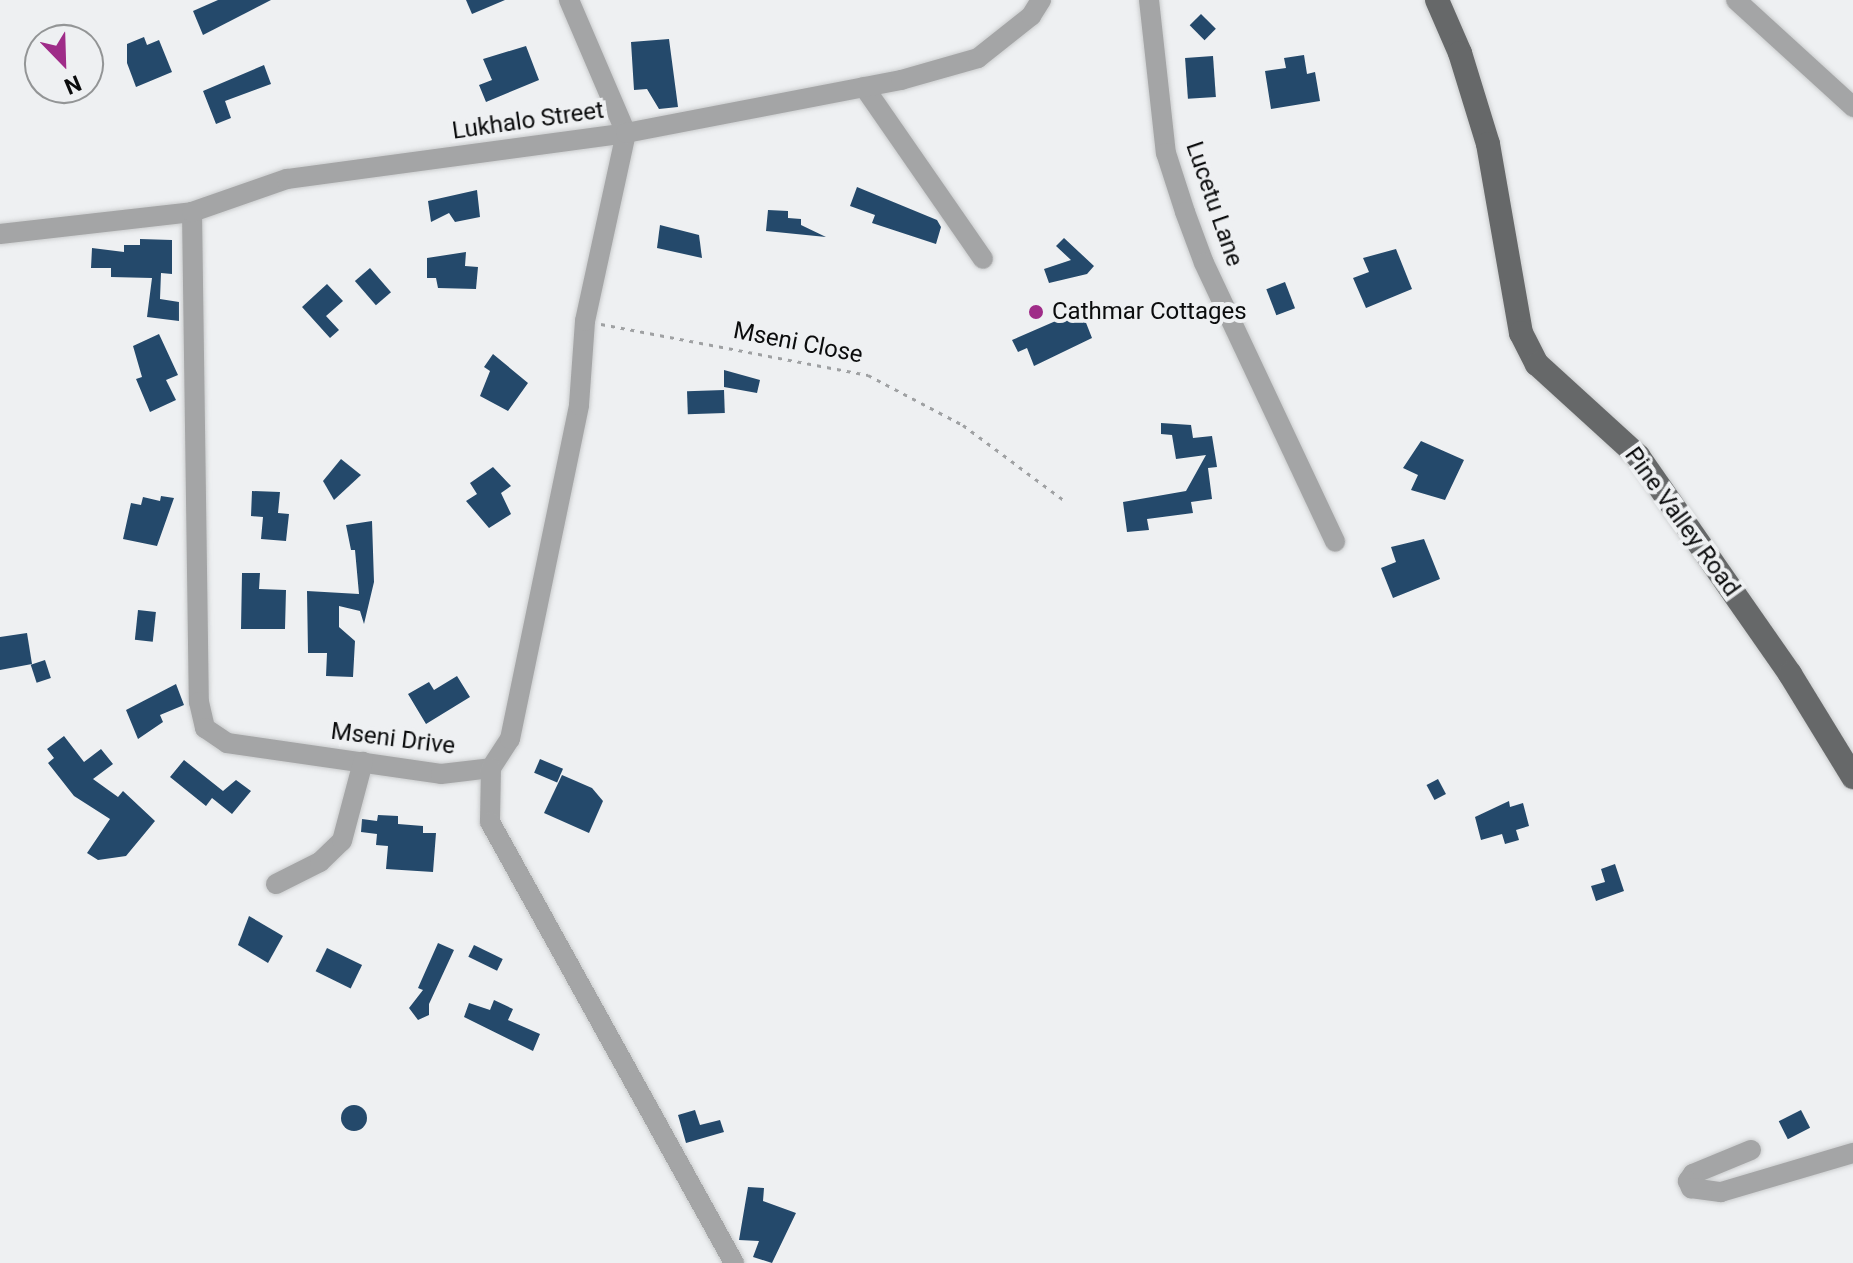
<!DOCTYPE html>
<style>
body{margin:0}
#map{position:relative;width:1853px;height:1263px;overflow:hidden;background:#eef0f2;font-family:Roboto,sans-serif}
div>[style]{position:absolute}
.building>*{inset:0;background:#24496b;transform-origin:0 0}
.round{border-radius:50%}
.path>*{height:3px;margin-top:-1.5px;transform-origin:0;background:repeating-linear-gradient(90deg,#9fa1a3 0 4px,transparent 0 10px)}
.roads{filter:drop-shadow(0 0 2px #cacccd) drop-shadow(0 0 2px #cacccd)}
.minor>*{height:20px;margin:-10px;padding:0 10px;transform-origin:10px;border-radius:10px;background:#a4a5a6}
.major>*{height:24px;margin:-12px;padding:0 12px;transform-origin:12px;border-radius:12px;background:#666869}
.dots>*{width:22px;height:22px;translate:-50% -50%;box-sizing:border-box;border:4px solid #eef0f2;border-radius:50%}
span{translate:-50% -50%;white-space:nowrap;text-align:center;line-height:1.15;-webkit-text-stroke:8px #eef0f2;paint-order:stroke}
.street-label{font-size:24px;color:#0b0c0d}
.poi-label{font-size:24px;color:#0b0c0d}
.left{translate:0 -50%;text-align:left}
.north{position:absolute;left:24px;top:24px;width:80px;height:80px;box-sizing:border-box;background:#eef0f2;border:2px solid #939596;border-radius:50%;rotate:157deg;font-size:22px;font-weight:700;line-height:32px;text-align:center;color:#0b0c0d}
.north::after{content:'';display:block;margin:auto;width:28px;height:36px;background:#9f2c88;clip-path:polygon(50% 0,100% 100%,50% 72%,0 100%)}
</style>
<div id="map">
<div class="building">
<i style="clip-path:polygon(218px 0,271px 0,203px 35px,193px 11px)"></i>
<i style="clip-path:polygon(466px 0,505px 0,472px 14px)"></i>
<i style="left:1201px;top:14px;width:21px;height:16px;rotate:45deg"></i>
<i style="clip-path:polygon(144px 37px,147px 45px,159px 40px,172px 72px,136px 87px,127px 63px,127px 44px)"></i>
<i style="clip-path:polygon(669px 39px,678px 107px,659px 109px,647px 89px,634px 90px,631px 42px)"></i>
<i style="clip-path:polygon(526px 46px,539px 80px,486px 102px,479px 85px,492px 80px,483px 59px)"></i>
<i style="clip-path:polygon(1304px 55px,1307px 74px,1315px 72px,1320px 101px,1271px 109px,1265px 71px,1286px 68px,1284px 58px)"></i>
<i style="left:1213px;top:56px;width:41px;height:28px;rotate:86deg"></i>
<i style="clip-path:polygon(264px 65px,271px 84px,225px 101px,231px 118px,216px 124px,203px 91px)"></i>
<i style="clip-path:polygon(857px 187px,937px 220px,941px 227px,936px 244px,872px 223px,875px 215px,850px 206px)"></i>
<i style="clip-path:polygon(477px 190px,480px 217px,455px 222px,449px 213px,431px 222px,428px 201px)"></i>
<i style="clip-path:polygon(768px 210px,788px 211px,788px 218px,801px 219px,801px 225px,826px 237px,766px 231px)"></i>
<i style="clip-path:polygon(660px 225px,699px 235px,702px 258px,657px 248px)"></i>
<i style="clip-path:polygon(1064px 238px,1094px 266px,1087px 274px,1049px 283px,1044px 269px,1071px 260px,1056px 246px)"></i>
<i style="clip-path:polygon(140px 239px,172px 240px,172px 274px,161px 273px,160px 299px,179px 302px,179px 321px,147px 317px,152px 278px,111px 277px,111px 268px,91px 268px,92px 248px,124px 252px,124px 245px,140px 245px)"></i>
<i style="clip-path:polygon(1396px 249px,1412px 289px,1366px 308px,1353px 278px,1369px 272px,1363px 258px)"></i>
<i style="clip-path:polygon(466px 252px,465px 266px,478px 267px,476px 289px,438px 288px,436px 278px,427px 278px,427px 258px)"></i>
<i style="left:370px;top:268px;width:32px;height:20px;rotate:49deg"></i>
<i style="left:1285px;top:282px;width:28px;height:20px;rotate:69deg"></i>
<i style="clip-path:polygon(327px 284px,343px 301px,326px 316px,339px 330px,330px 338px,302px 307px)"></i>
<i style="clip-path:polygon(1081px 310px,1092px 338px,1034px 366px,1027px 348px,1018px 352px,1012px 340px)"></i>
<i style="clip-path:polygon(159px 334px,178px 375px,166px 380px,176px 400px,150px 412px,136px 379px,142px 377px,133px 346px)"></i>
<i style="clip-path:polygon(493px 354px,528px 383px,508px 411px,480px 396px,490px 371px,484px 367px)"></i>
<i style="clip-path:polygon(724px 370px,760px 380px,757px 393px,724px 387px)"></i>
<i style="left:724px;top:390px;width:23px;height:37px;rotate:88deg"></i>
<i style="clip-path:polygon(1161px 423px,1191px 425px,1193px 438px,1212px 436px,1217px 467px,1208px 468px,1212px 499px,1191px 502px,1193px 513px,1147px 519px,1149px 530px,1127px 532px,1123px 502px,1186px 491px,1206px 455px,1176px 459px,1172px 435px,1161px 434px)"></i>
<i style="clip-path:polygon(1421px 441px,1464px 460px,1445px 500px,1411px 490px,1418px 475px,1403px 468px)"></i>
<i style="clip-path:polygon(341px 459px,361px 475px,334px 500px,323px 481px)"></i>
<i style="clip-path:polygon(493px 467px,511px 486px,501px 493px,511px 514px,489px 528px,466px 501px,477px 494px,470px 483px)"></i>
<i style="clip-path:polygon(252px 491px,280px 492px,278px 513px,289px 514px,286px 541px,261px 539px,263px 517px,251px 516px)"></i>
<i style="clip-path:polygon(161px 496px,174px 498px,157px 546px,123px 539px,131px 503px,141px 505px,143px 497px,160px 501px)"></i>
<i style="clip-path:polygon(372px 521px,374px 582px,364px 624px,360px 611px,339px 606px,339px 627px,355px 641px,353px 677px,326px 676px,327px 653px,308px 653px,307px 591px,359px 594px,355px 550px,351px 550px,346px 525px)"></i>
<i style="clip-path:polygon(1424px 539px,1440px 579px,1393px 598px,1381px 568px,1396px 562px,1391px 547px)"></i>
<i style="clip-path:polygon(242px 573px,260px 573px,259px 589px,286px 590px,285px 629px,241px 629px)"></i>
<i style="left:138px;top:610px;width:18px;height:30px;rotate:6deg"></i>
<i style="clip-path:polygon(27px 633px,32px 664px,0 670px,0 637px)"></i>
<i style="left:45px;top:660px;width:19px;height:15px;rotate:72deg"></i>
<i style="clip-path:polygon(457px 676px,470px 697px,426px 724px,408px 694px,429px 682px,434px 690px)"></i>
<i style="clip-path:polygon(176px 684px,184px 705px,160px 715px,163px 722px,138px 739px,126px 710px)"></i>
<i style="clip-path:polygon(64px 736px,84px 762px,101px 749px,113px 764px,93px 779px,118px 797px,123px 791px,155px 821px,126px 856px,98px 860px,87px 853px,110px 819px,74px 796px,48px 763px,54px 758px,47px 749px)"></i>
<i style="left:540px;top:759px;width:25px;height:15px;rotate:23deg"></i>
<i style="clip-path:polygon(184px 760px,223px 791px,236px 780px,251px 791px,232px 814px,212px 798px,206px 806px,170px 777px)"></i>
<i style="clip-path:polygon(562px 775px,592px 788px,603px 801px,589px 833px,544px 813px)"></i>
<i style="left:1438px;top:779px;width:17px;height:13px;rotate:62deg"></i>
<i style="clip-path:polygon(1509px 801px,1510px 807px,1523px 803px,1529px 826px,1516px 830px,1519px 840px,1505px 844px,1502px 834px,1481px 840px,1475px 817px)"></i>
<i style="clip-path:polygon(378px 815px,398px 816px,398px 824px,423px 826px,423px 833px,436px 833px,433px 872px,386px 869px,388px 846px,376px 845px,377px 834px,361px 832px,362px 819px,377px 821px)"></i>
<i style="clip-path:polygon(1615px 864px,1624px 891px,1596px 901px,1591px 886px,1605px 882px,1601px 869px)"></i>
<i style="clip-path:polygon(249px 916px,283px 936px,268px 963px,238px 945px)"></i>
<i style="clip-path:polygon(438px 943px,454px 950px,429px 1004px,429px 1015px,418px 1020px,409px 1008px,423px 990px,418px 988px)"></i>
<i style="left:474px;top:945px;width:32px;height:13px;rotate:26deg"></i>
<i style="left:327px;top:948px;width:39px;height:26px;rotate:26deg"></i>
<i style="clip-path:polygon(494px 1000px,513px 1009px,508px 1020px,540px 1034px,533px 1051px,464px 1017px,469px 1003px,490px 1010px)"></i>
<i class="round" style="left:341px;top:1105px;width:26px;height:26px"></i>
<i style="clip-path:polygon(695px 1110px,700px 1125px,720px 1120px,724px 1132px,686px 1143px,678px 1115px)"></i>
<i style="left:1801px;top:1110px;width:20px;height:25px;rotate:63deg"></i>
<i style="clip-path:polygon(748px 1187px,764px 1188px,763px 1201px,796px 1213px,772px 1263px,753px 1257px,759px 1241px,739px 1240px)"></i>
</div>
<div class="path">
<i style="left:601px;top:324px;width:272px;rotate:10.8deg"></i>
<i style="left:868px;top:375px;width:107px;rotate:27.8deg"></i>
<i style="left:963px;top:425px;width:127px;rotate:36.7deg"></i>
</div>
<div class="roads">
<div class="minor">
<i style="left:1149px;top:0;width:154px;rotate:83.7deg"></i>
<i style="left:1166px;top:153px;width:62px;rotate:72.1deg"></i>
<i style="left:1185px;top:212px;width:54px;rotate:69.6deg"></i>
<i style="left:1204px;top:263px;width:308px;rotate:64.8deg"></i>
<i style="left:1736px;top:0;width:159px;rotate:42.4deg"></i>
<i style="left:864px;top:87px;width:209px;rotate:55.3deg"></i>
<i style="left:192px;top:212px;width:490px;rotate:89.2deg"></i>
<i style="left:199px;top:702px;width:27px;rotate:77deg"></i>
<i style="left:205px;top:728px;width:27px;rotate:34deg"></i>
<i style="left:227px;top:743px;width:216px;rotate:8.2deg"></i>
<i style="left:441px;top:774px;width:50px;rotate:-6.8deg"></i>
<i style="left:491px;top:768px;width:35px;rotate:-57deg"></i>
<i style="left:510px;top:739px;width:341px;rotate:-78.3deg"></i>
<i style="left:579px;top:405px;width:84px;rotate:-85.9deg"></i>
<i style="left:585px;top:321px;width:192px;rotate:-77.7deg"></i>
<i style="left:626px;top:133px;width:145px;rotate:-113.2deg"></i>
<i style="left:0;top:234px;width:193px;rotate:-6.5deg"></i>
<i style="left:192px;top:212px;width:101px;rotate:-19.2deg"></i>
<i style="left:287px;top:179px;width:342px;rotate:-7.7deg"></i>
<i style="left:626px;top:133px;width:280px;rotate:-10.9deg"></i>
<i style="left:901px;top:80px;width:80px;rotate:-15.9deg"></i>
<i style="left:978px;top:58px;width:68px;rotate:-38.4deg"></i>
<i style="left:1031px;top:16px;width:19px;rotate:-58deg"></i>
<i style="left:491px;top:768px;width:54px;rotate:91.1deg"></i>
<i style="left:490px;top:822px;width:504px;rotate:61.04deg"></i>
<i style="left:276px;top:884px;width:49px;rotate:-26.6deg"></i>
<i style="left:320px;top:862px;width:30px;rotate:-44deg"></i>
<i style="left:342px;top:841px;width:82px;rotate:-75.1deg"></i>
<i style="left:1751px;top:1150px;width:63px;rotate:157.5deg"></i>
<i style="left:1693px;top:1174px;width:9px;rotate:126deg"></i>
<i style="left:1688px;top:1181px;width:8px;rotate:67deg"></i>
<i style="left:1691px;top:1188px;width:30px;rotate:8deg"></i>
<i style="left:1721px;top:1192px;width:138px;rotate:-16.5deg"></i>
</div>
<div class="major">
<i style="left:1437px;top:0;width:58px;rotate:66.5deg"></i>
<i style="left:1460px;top:53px;width:95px;rotate:72.9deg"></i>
<i style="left:1488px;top:144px;width:192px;rotate:80.1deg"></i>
<i style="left:1521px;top:333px;width:35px;rotate:63deg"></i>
<i style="left:1537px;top:364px;width:137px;rotate:42.3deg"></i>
<i style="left:1638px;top:456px;width:266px;rotate:55.1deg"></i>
<i style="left:1790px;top:674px;width:121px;rotate:58.5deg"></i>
</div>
</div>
<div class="dots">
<i style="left:1036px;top:312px;background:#9f2c88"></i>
</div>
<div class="street-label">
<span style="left:528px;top:121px;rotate:-8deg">Lukhalo Street</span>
<span style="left:1214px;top:204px;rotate:71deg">Lucetu Lane</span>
<span style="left:798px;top:343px;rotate:11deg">Mseni Close</span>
<span style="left:1682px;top:522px;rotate:54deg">Pine Valley Road</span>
<span style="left:393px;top:739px;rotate:7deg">Mseni Drive</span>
</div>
<div class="poi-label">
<span class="left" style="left:1052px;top:312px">Cathmar Cottages</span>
</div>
<div class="north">N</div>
</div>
